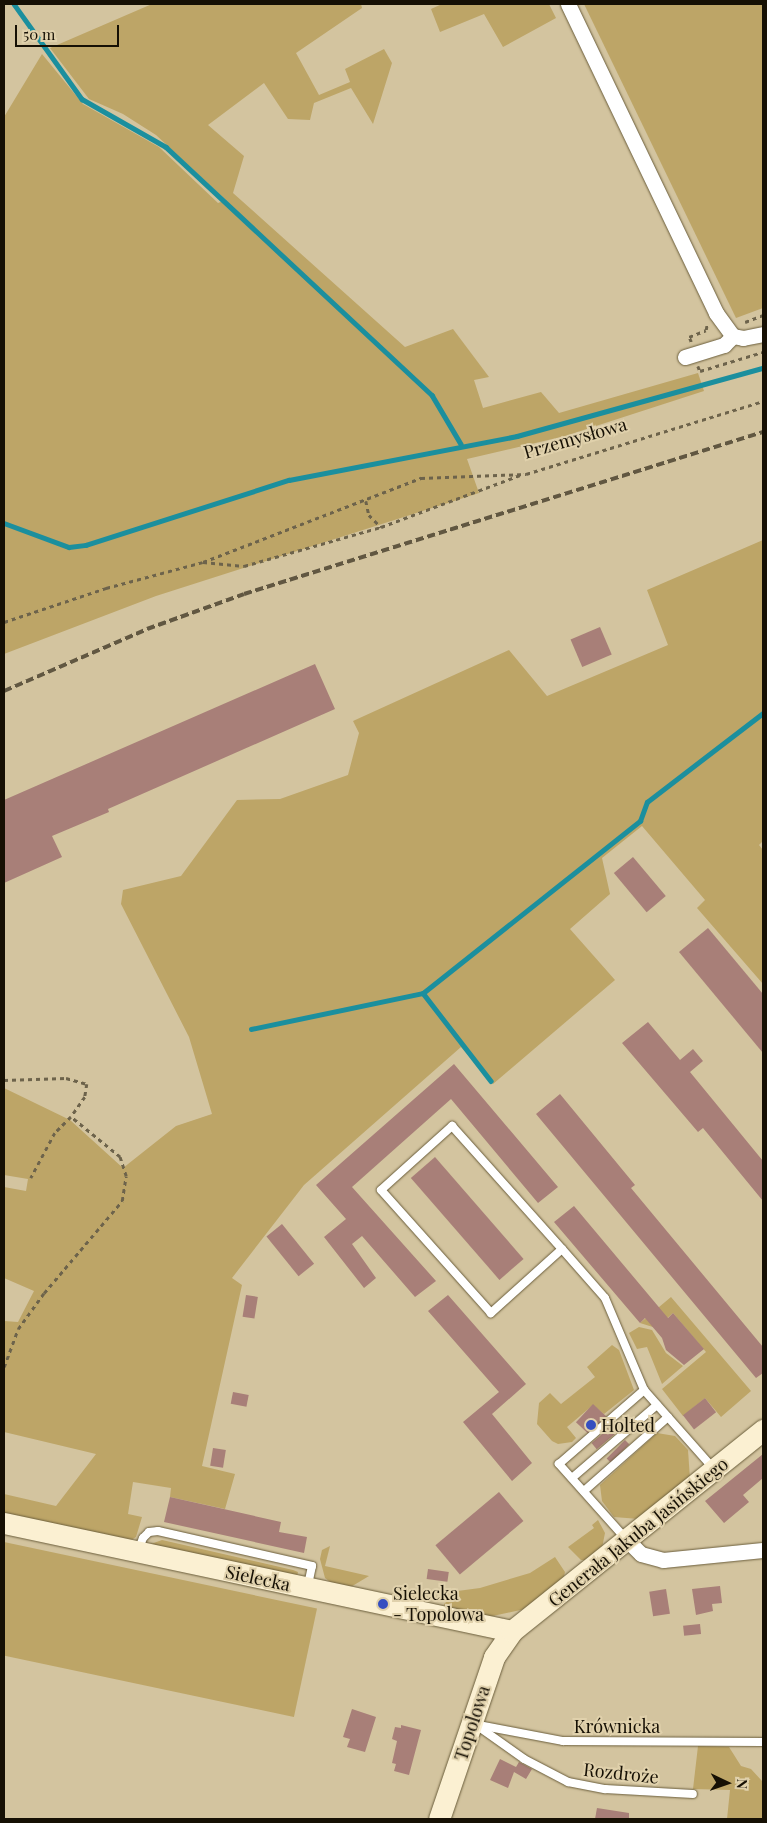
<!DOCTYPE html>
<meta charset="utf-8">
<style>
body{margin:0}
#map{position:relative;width:767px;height:1823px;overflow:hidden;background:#d3c49f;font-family:"Playfair Display",serif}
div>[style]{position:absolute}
.green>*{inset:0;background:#bda567;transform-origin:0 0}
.stream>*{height:4.5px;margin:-2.25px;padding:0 2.25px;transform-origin:2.25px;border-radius:2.25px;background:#1b8f9e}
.building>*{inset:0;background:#a87f78;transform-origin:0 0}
.path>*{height:2.5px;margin-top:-1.25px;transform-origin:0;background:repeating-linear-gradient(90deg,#6d634b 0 4px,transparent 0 8px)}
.roads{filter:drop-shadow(0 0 1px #6b5e3c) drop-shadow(0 0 1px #6b5e3c)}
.lane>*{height:8px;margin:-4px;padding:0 4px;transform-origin:4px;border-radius:4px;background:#fff}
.street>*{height:15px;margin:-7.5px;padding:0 7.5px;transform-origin:7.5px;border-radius:7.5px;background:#fff}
.secondary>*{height:21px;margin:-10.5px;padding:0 10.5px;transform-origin:10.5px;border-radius:10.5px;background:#fbf0d2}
.rail>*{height:4px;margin-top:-2px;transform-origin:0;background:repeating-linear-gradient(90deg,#615741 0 8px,transparent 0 12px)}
.dots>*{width:14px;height:14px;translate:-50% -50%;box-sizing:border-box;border:2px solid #e0d1ac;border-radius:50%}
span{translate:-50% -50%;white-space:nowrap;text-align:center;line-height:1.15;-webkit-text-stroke:4px #e0d1ac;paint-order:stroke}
.street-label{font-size:18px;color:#161004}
.poi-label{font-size:18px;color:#161004}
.left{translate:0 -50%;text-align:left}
.frame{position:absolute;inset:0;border:5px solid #161004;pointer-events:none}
.north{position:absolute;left:702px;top:1758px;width:50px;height:50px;-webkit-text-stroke:4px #e0d1ac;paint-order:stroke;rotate:93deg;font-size:14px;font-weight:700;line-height:20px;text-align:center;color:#161004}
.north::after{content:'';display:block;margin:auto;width:18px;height:22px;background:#161004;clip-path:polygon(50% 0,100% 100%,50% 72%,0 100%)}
.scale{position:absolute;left:15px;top:25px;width:104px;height:22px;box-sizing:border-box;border:2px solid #161004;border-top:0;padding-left:6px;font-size:15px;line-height:18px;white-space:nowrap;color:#161004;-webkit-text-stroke:4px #e0d1ac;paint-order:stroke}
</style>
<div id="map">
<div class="green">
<i style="clip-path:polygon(152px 4px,361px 4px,362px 8px,296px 53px,319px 95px,350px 82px,345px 69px,384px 49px,392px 63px,373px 124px,351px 88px,314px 103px,310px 120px,288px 119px,264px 83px,208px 125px,244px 156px,233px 193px,405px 347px,453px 329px,489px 377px,474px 380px,483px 408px,541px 392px,559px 413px,698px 373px,704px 391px,565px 436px,467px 459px,479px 493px,156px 596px,4px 654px,4px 117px,42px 54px,83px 104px,159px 147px,218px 203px,226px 200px,156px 135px,123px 114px,89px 99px,50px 48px)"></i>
<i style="clip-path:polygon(442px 4px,549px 4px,556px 18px,503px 47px,484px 14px,440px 32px,431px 9px)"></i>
<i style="clip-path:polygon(584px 4px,763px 4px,763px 308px,736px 318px)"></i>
<i style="clip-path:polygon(763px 540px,763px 841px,759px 845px,763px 850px,763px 984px,697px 908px,705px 900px,642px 826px,602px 858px,610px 894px,570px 929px,615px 980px,493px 1084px,461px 1047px,304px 1185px,232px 1278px,242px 1285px,202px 1466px,235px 1474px,225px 1509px,170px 1497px,171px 1488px,133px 1482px,128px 1514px,142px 1517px,136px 1537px,128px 1542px,4px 1515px,4px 1494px,56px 1506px,96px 1454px,4px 1432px,4px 1321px,18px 1322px,34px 1291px,4px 1278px,4px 1187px,26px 1191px,28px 1179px,4px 1175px,4px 1088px,70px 1120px,123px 1168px,176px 1126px,212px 1114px,189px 1037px,121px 904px,123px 890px,181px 876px,237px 800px,280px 799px,348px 775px,359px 733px,353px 721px,509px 650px,547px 696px,668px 645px,647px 590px)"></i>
<i style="clip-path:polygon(671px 1297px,751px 1391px,721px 1417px,705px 1398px,683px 1416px,662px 1389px,706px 1352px,673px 1313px,656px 1328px,640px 1323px)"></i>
<i style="clip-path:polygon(639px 1327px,652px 1330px,666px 1353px,683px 1366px,662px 1384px,647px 1347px,637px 1349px,629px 1333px)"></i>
<i style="clip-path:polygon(612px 1345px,619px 1350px,634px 1390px,604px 1414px,593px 1405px,567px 1427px,576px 1438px,572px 1442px,558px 1444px,552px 1441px,537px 1424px,539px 1403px,550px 1393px,561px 1404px,595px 1377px,587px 1367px)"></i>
<i style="clip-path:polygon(657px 1433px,675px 1436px,688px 1450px,690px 1479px,639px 1519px,614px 1517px,602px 1501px,600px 1485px)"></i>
<i style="clip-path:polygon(598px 1520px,605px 1533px,602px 1548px,586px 1560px,581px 1560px,568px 1547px,594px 1528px,592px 1525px)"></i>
<i style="clip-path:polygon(162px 1540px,293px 1570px,298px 1572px,297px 1576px,151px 1544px)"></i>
<i style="left:4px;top:1542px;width:320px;height:111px;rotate:12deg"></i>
<i style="clip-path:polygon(330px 1546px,325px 1566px,369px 1576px,349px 1588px,333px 1584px,325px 1578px,320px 1559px,322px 1550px)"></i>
<i style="clip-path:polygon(555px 1557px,565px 1572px,563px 1580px,525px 1609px,488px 1617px,444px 1608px,444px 1604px,454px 1595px,450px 1592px,480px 1588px,530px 1573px)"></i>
<i style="clip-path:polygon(698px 1746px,729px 1747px,741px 1766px,751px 1769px,762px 1781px,762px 1819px,727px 1819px,730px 1790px,693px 1789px)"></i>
</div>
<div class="stream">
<i style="left:14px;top:4px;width:117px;rotate:54.4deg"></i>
<i style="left:82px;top:99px;width:97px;rotate:29.7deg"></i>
<i style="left:166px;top:147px;width:364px;rotate:43deg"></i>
<i style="left:432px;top:395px;width:57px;rotate:59.4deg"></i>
<i style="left:4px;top:523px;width:69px;rotate:20.3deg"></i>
<i style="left:69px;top:547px;width:17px;rotate:-7deg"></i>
<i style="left:86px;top:545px;width:213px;rotate:-17.8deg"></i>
<i style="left:289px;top:480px;width:232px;rotate:-10.9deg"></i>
<i style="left:517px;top:436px;width:255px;rotate:-15.5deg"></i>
<i style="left:423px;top:993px;width:111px;rotate:52.3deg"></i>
<i style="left:251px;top:1029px;width:176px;rotate:-11.8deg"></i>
<i style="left:423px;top:993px;width:277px;rotate:-38.4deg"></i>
<i style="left:640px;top:821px;width:20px;rotate:-70deg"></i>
<i style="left:647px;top:802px;width:146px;rotate:-37.5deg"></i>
</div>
<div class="building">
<i style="left:600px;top:627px;width:30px;height:32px;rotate:67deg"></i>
<i style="clip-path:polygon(315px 664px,335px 709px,108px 809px,109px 812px,52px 836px,62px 857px,4px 883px,4px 800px)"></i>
<i style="left:633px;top:857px;width:51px;height:25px;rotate:50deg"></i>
<i style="clip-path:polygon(708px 928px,763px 994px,763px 1053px,679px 952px)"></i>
<i style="clip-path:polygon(648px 1022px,680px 1060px,693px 1049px,703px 1061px,690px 1072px,763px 1161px,763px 1201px,703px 1128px,698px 1132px,622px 1043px)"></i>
<i style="clip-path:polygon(454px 1064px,558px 1187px,538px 1203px,451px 1099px,352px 1187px,436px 1281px,415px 1297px,362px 1236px,352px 1244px,376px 1278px,364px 1288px,324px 1237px,346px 1219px,316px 1185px)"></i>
<i style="clip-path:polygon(560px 1094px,635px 1185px,631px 1188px,763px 1347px,763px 1373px,756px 1378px,536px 1114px)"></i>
<i style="left:435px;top:1157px;width:135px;height:32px;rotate:49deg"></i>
<i style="clip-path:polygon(574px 1206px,668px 1318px,673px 1313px,704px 1349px,684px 1365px,666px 1350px,662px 1338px,645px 1318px,640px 1323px,554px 1222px)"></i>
<i style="left:282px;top:1224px;width:51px;height:20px;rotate:51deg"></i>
<i style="left:246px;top:1295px;width:12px;height:22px;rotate:9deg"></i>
<i style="clip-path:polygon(448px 1295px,526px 1384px,492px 1414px,532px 1463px,512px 1481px,463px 1422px,499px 1392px,428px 1311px)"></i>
<i style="left:233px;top:1392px;width:16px;height:12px;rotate:11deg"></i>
<i style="left:705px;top:1398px;width:18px;height:28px;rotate:52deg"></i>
<i style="left:593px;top:1404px;width:18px;height:25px;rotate:43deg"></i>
<i style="left:613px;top:1425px;width:8px;height:28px;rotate:50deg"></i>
<i style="left:625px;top:1440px;width:6px;height:26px;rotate:45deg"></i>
<i style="left:213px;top:1448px;width:13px;height:18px;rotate:9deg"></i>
<i style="clip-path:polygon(763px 1454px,763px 1478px,743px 1495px,749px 1502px,724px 1523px,705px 1501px)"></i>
<i style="left:499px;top:1492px;width:38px;height:83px;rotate:50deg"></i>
<i style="clip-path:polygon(170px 1497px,281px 1522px,279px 1532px,307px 1537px,304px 1553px,164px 1522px)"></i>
<i style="left:428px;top:1569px;width:21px;height:10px;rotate:8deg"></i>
<i style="clip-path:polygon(720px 1586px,722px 1603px,712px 1604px,713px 1611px,696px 1615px,692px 1589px)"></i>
<i style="left:666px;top:1589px;width:25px;height:17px;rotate:81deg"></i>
<i style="left:700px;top:1624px;width:10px;height:17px;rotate:84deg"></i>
<i style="clip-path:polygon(352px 1709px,376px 1717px,365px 1752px,347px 1747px,350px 1739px,343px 1737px)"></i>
<i style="clip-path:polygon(401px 1725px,421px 1730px,409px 1775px,394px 1771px,396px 1764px,392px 1763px,397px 1741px,392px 1739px,395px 1727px,401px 1728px)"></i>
<i style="clip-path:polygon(500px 1759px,516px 1767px,519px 1762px,532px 1769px,526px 1779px,514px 1772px,508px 1788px,490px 1780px)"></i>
<i style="clip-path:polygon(597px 1808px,629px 1813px,629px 1819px,595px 1819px)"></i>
</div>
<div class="path">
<i style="left:745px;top:322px;width:19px;rotate:-21deg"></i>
<i style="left:691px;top:342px;width:5px;rotate:-112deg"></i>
<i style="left:689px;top:337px;width:18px;rotate:-22deg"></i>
<i style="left:706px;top:330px;width:6px;rotate:-81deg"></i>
<i style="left:698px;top:366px;width:5px;rotate:68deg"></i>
<i style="left:700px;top:371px;width:66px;rotate:-16.8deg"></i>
<i style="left:366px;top:501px;width:14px;rotate:78deg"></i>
<i style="left:369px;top:515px;width:17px;rotate:45deg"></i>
<i style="left:381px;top:527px;width:152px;rotate:-20.5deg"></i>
<i style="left:203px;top:562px;width:41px;rotate:5.6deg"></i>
<i style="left:244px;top:566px;width:142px;rotate:-15.9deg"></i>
<i style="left:4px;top:622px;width:108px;rotate:-18.4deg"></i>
<i style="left:106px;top:588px;width:100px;rotate:-15deg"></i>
<i style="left:203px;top:562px;width:234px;rotate:-21.1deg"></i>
<i style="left:421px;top:478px;width:105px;rotate:-2.2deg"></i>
<i style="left:526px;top:474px;width:248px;rotate:-17.1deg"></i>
<i style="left:4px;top:1080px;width:62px;rotate:-1.8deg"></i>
<i style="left:66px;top:1078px;width:22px;rotate:16deg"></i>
<i style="left:87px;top:1084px;width:13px;rotate:99deg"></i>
<i style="left:85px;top:1097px;width:24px;rotate:125deg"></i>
<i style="left:4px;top:1367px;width:40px;rotate:-69.8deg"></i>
<i style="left:18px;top:1329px;width:44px;rotate:-54.2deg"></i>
<i style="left:44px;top:1293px;width:121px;rotate:-49.7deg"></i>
<i style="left:122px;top:1201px;width:25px;rotate:-81deg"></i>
<i style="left:126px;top:1176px;width:20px;rotate:-108deg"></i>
<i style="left:120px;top:1157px;width:63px;rotate:-140.8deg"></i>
<i style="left:71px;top:1117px;width:23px;rotate:135deg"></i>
<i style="left:55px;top:1133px;width:51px;rotate:118.1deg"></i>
</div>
<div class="roads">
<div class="lane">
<i style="left:562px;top:1249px;width:96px;rotate:138deg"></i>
<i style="left:491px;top:1313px;width:165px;rotate:-131.8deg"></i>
<i style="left:381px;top:1190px;width:96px;rotate:-42deg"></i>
<i style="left:452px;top:1126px;width:165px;rotate:48.2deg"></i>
<i style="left:562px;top:1249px;width:65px;rotate:48.7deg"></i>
<i style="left:605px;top:1298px;width:100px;rotate:67deg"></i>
<i style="left:644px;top:1390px;width:104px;rotate:48.5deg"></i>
<i style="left:572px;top:1478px;width:112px;rotate:-40.7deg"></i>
<i style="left:584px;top:1491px;width:112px;rotate:-41.4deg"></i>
<i style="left:626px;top:1539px;width:101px;rotate:-131.8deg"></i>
<i style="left:559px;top:1464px;width:113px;rotate:-41deg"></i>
<i style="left:138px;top:1551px;width:14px;rotate:-69deg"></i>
<i style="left:143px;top:1538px;width:8px;rotate:-45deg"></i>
<i style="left:149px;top:1532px;width:9px;rotate:-6deg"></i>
<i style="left:158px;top:1531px;width:158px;rotate:12.8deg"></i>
<i style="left:312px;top:1566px;width:19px;rotate:102deg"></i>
<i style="left:473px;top:1724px;width:92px;rotate:10.7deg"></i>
<i style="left:563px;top:1741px;width:200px;rotate:0.3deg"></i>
<i style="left:479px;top:1727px;width:55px;rotate:35.4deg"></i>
<i style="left:524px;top:1759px;width:50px;rotate:27.6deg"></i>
<i style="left:568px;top:1782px;width:38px;rotate:11deg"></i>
<i style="left:605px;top:1789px;width:88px;rotate:3.3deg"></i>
</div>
<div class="street">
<i style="left:568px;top:4px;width:343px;rotate:64.4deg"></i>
<i style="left:716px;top:313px;width:29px;rotate:54deg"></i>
<i style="left:685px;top:357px;width:41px;rotate:-17.1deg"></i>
<i style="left:724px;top:345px;width:13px;rotate:-45deg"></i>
<i style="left:733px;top:336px;width:10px;rotate:11deg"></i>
<i style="left:743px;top:338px;width:20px;rotate:-11deg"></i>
<i style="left:628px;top:1541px;width:18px;rotate:45deg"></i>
<i style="left:641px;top:1554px;width:23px;rotate:15deg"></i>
<i style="left:663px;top:1560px;width:100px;rotate:-5.7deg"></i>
</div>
<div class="secondary">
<i style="left:4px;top:1523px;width:519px;rotate:12deg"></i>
<i style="left:439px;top:1819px;width:171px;rotate:-71.2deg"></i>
<i style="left:494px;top:1657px;width:32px;rotate:-55deg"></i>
<i style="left:512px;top:1631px;width:322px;rotate:-38.7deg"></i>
</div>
</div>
<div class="rail">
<i style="left:4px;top:691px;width:156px;rotate:-23.4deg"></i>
<i style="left:147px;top:629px;width:103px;rotate:-19.8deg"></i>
<i style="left:244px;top:594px;width:544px;rotate:-17.34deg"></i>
</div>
<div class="dots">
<i style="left:591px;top:1425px;background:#354ec0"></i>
<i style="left:383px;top:1604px;background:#354ec0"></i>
</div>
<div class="street-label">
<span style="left:575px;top:438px;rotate:-16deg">Przemysłowa</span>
<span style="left:638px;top:1532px;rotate:-39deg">Generała Jakuba Jasińskiego</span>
<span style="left:258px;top:1578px;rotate:12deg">Sielecka</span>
<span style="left:472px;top:1723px;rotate:-72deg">Topolowa</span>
<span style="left:617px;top:1726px">Krównicka</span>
<span style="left:621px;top:1773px;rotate:6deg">Rozdroże</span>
</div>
<div class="poi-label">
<span class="left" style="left:601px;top:1425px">Holted</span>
<span class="left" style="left:393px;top:1604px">Sielecka<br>- Topolowa</span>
</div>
<div class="frame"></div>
<div class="north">N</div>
<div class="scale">50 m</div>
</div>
